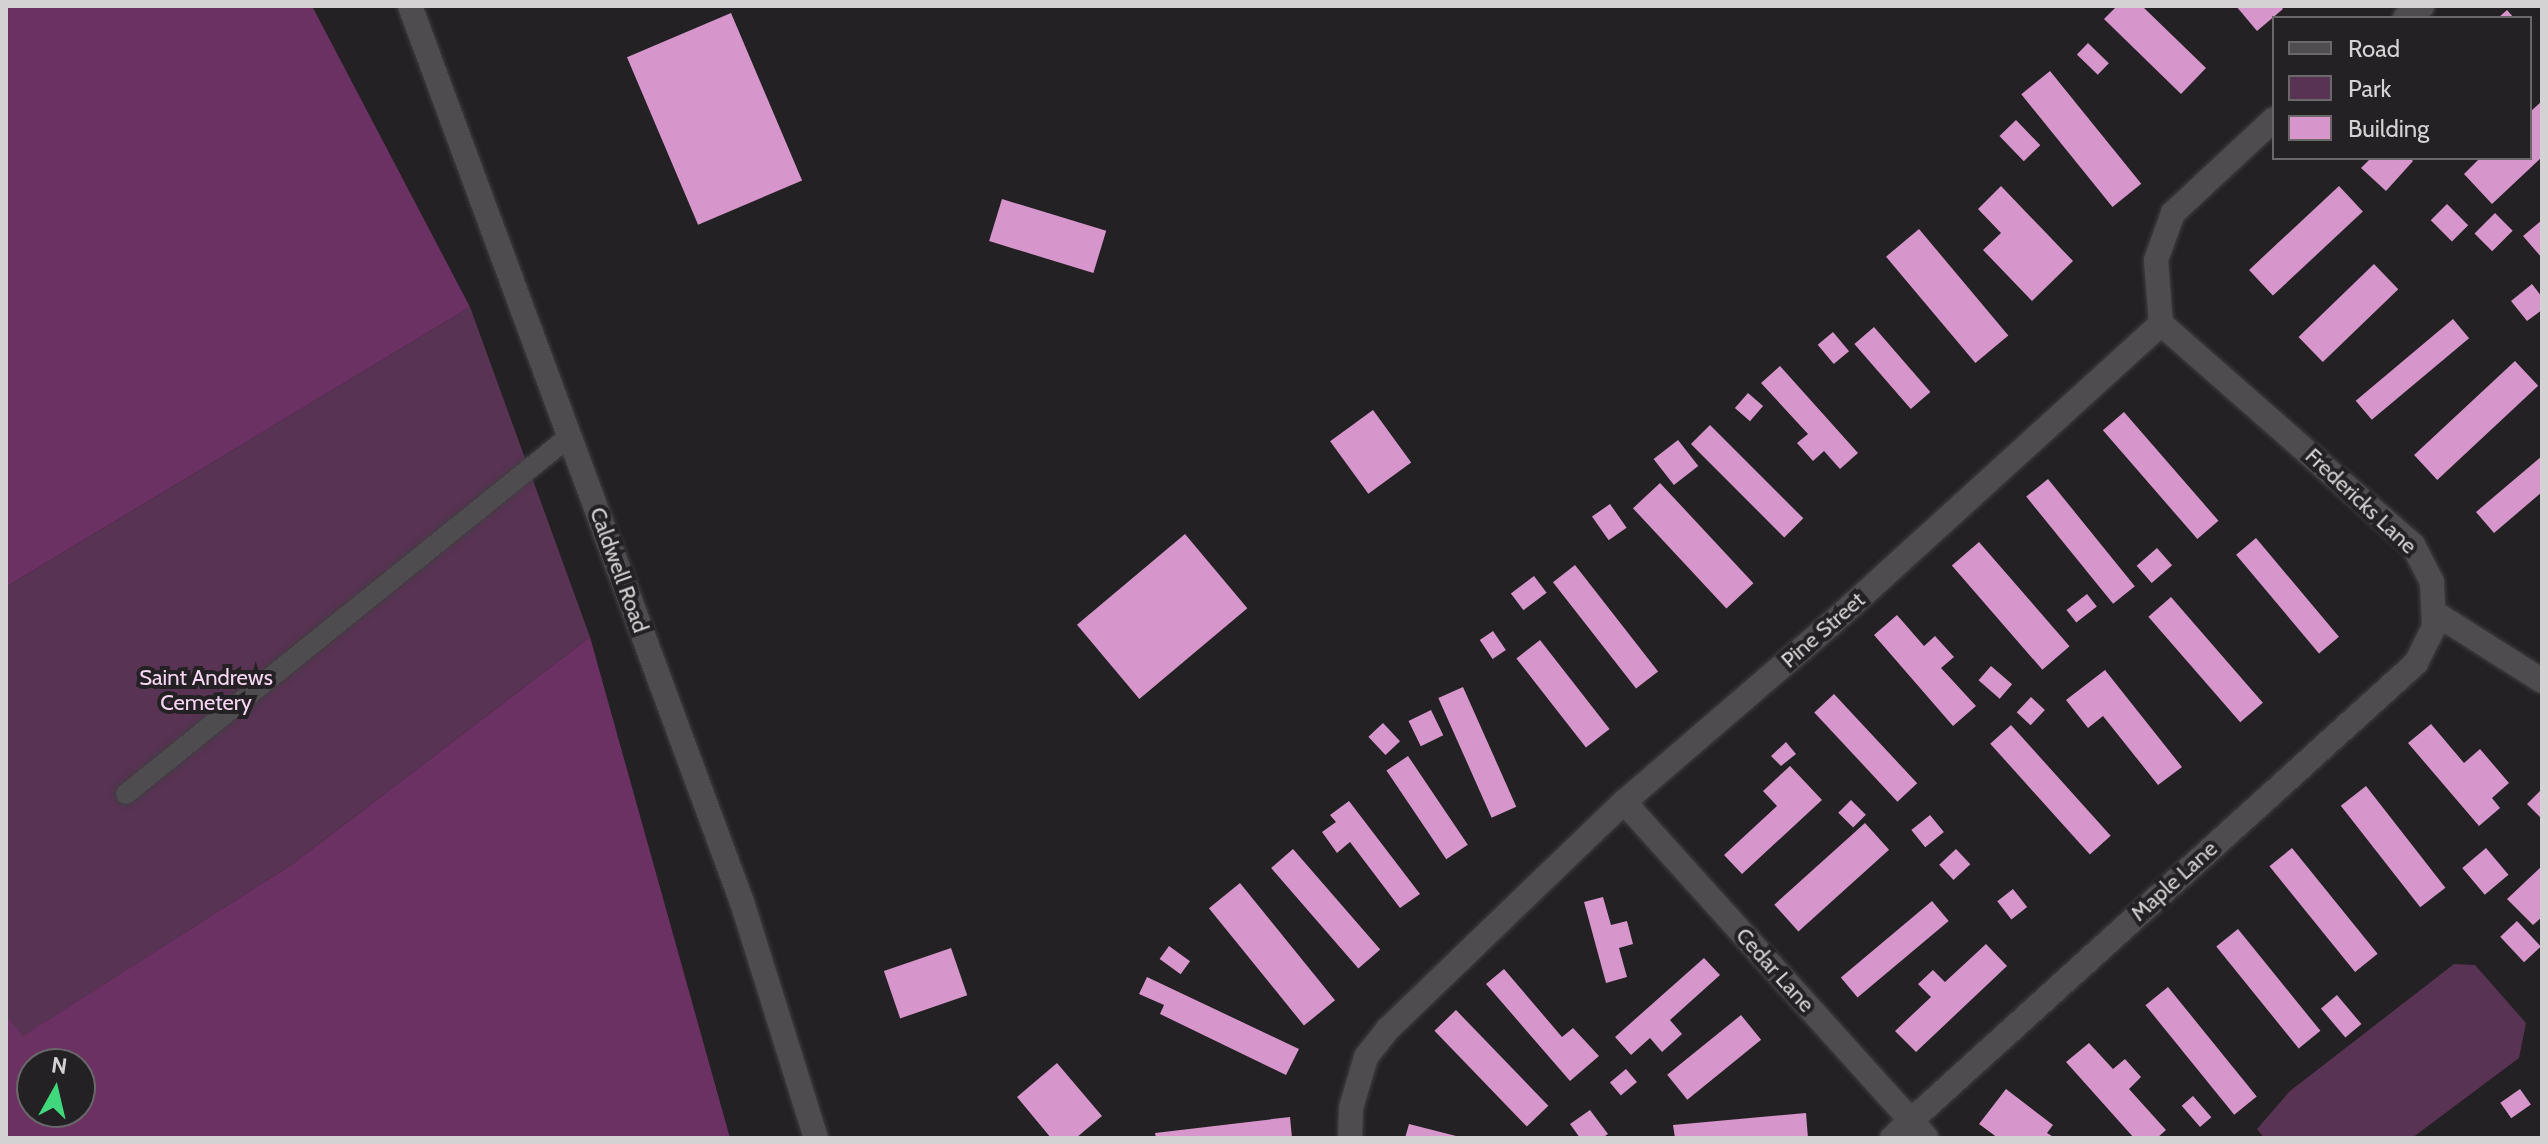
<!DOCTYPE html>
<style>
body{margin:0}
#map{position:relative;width:2548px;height:1144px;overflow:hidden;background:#232123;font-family:Cabin,sans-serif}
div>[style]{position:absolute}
.green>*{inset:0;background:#583353}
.forest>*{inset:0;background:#6a3162}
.building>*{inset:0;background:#d695cb;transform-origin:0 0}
.roads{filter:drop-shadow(0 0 2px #403e40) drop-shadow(0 0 2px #403e40)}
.lane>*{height:20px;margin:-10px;padding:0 10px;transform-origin:10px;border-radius:10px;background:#4f4c4f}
.street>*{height:24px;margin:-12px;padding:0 12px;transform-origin:12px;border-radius:12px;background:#4f4c4f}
.secondary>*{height:24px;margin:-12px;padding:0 12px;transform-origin:12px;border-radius:12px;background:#4f4c4f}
span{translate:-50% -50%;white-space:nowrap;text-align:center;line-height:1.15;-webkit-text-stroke:8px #232123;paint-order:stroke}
.street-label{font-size:22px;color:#d4d2d3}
.park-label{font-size:22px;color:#f7d4f1}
.frame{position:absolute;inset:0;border:8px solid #d4d2d3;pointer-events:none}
.legend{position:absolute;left:2272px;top:16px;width:260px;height:144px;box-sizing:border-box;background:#232123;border:2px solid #6a6869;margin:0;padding:10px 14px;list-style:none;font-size:24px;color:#d4d2d3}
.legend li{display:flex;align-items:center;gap:16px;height:40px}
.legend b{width:40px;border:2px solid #6a6869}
.north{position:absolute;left:16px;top:1048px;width:80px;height:80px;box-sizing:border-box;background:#232123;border:2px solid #6a6869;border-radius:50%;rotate:8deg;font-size:22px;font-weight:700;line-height:32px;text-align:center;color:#d4d2d3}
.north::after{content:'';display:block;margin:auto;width:28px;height:36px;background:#41d77c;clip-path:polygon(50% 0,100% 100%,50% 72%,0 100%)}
</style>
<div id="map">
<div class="green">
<i style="clip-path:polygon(470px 307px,590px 637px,294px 863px,22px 1037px,6px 1016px,6px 587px)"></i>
<i style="clip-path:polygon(2454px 964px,2475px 965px,2526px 1023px,2519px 1058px,2412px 1138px,2264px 1138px,2257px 1129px,2290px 1091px)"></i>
</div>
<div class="forest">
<i style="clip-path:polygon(6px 6px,312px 6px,470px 307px,6px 587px)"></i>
<i style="clip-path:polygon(evenodd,590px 637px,730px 1138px,6px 1138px,6px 1016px,23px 1036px,294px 863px,590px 637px,32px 1064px,80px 1064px,80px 1112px,32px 1112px,32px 1064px)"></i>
</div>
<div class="building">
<i style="clip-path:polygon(2117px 6px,2142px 6px,2206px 68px,2181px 94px,2104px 19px)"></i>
<i style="clip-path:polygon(2236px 6px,2280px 6px,2283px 9px,2257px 31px)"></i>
<i style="clip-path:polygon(2507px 10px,2514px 18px,2498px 18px)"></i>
<i style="left:731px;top:13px;width:182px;height:113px;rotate:67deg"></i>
<i style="left:2088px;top:43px;width:29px;height:16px;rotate:44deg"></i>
<i style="left:2050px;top:71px;width:145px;height:37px;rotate:51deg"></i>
<i style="clip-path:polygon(2542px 101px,2542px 157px,2492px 204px,2464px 174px,2480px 158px,2530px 158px,2530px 112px)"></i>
<i style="left:2016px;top:120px;width:35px;height:23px;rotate:46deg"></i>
<i style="clip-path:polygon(2371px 158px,2410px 158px,2413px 161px,2386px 191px,2361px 168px)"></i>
<i style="clip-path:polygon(2001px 186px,2073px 261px,2032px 301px,1983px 250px,2001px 233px,1978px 209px)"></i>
<i style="left:2339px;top:186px;width:35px;height:123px;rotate:47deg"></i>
<i style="left:1002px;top:199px;width:109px;height:44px;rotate:17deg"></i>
<i style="left:2447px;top:204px;width:30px;height:23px;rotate:45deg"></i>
<i style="left:2495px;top:213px;width:25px;height:29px;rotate:45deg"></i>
<i style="clip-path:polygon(2542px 220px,2542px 258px,2523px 236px)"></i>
<i style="left:1919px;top:229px;width:139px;height:43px;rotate:50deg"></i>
<i style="left:2374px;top:264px;width:35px;height:105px;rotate:46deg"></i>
<i style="clip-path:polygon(2532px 284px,2542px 297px,2542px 310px,2527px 321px,2511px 301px)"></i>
<i style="left:2453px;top:319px;width:25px;height:127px;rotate:50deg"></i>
<i style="left:1874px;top:327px;width:86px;height:26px;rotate:49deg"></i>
<i style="left:1833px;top:332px;width:25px;height:20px;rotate:50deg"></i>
<i style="left:2515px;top:361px;width:34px;height:138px;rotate:47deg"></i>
<i style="clip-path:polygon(1780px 366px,1858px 453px,1840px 469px,1824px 451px,1813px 461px,1797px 443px,1808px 434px,1761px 383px)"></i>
<i style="left:1748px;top:393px;width:20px;height:20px;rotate:41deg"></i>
<i style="left:1373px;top:410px;width:65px;height:53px;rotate:54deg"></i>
<i style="left:2124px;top:412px;width:144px;height:28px;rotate:49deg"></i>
<i style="left:1710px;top:425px;width:132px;height:27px;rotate:45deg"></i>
<i style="left:1678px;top:440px;width:33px;height:31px;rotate:52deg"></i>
<i style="clip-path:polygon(2542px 456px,2542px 492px,2494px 533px,2476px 512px)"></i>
<i style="left:2048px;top:479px;width:138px;height:28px;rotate:51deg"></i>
<i style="left:1660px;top:483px;width:137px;height:37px;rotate:47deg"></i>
<i style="left:1610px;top:504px;width:29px;height:22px;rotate:55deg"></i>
<i style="left:1185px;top:534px;width:97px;height:141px;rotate:50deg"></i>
<i style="left:2256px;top:538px;width:129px;height:26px;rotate:50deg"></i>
<i style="left:1979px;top:542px;width:138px;height:36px;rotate:49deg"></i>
<i style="left:2157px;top:548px;width:23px;height:27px;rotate:49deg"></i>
<i style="left:1575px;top:565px;width:135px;height:28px;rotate:52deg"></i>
<i style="left:1534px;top:576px;width:21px;height:29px;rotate:53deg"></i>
<i style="left:2087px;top:594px;width:16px;height:26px;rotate:52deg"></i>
<i style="left:2171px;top:597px;width:140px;height:30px;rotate:49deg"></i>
<i style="clip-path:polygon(1897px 615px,1924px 646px,1935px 636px,1954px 657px,1941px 668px,1976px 706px,1953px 726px,1874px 635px)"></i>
<i style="left:1493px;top:631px;width:23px;height:16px;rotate:56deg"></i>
<i style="left:1540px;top:640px;width:113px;height:30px;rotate:52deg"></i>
<i style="left:1991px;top:666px;width:28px;height:19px;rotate:41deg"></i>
<i style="clip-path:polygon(2105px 670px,2182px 767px,2158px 785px,2103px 716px,2088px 728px,2066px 700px)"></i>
<i style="left:1463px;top:687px;width:131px;height:27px;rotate:66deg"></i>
<i style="left:1834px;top:694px;width:122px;height:27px;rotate:47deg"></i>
<i style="left:2031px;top:697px;width:19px;height:21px;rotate:43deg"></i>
<i style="left:1431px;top:710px;width:28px;height:25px;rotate:64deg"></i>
<i style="left:1383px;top:723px;width:25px;height:20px;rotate:47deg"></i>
<i style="clip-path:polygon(2431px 724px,2464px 763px,2480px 749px,2509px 783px,2492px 798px,2500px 808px,2479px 826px,2408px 743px)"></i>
<i style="left:2011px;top:725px;width:149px;height:28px;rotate:48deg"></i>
<i style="clip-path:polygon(1786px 742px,1796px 754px,1781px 766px,1771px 756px)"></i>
<i style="left:1408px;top:756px;width:107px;height:26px;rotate:56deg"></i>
<i style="clip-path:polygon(1790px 766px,1822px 800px,1742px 874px,1724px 855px,1777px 806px,1763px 791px)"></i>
<i style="left:2366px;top:786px;width:129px;height:32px;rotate:52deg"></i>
<i style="clip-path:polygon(2542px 789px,2542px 819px,2527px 804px)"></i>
<i style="left:1851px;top:800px;width:21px;height:18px;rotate:45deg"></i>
<i style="clip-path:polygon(1349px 801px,1420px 894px,1400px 908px,1350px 842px,1337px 853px,1322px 832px,1336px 822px,1330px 815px)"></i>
<i style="left:1930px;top:815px;width:22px;height:24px;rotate:51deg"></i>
<i style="left:1865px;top:823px;width:36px;height:122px;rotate:48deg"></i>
<i style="left:2292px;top:848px;width:136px;height:29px;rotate:51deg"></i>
<i style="left:2486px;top:848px;width:35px;height:31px;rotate:50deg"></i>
<i style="left:1293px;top:849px;width:133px;height:29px;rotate:49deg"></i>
<i style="left:1956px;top:849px;width:21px;height:23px;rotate:47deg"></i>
<i style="clip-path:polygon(2542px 866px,2542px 917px,2533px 925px,2507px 899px)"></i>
<i style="left:1240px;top:883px;width:151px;height:40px;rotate:51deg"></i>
<i style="left:2013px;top:889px;width:23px;height:20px;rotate:52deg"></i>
<i style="clip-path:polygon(1603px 897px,1611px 925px,1627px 921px,1633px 944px,1619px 948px,1627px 977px,1606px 983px,1584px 902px)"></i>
<i style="left:1932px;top:901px;width:26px;height:119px;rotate:50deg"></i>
<i style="left:2517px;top:921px;width:35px;height:23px;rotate:47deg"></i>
<i style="left:2238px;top:929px;width:131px;height:28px;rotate:51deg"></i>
<i style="clip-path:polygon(1986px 944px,2007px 966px,1916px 1052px,1895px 1031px,1931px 997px,1918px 984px,1933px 970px,1945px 982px)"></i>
<i style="left:1169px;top:946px;width:26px;height:16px;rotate:36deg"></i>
<i style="left:951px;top:948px;width:50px;height:71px;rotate:71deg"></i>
<i style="clip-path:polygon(1704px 958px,1720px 975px,1670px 1020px,1682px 1034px,1662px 1052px,1650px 1038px,1631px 1055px,1615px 1037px)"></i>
<i style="clip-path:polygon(1504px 969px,1562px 1037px,1573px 1028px,1599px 1056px,1570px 1081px,1486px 984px)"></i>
<i style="clip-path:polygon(1147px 977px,1299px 1049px,1286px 1075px,1160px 1014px,1164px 1005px,1139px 994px)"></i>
<i style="left:2168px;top:987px;width:141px;height:29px;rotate:51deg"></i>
<i style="left:2337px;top:995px;width:38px;height:21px;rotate:50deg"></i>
<i style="left:1456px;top:1010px;width:133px;height:30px;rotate:46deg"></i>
<i style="left:1741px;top:1015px;width:32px;height:95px;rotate:51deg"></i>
<i style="clip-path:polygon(2089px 1043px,2113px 1069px,2125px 1059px,2141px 1077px,2129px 1089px,2166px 1130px,2157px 1138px,2134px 1138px,2066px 1062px)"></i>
<i style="clip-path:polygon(1057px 1063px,1102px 1116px,1076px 1138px,1051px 1138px,1017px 1097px)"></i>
<i style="left:1626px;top:1069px;width:17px;height:21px;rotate:50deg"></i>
<i style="clip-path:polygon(2006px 1089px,2053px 1125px,2047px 1133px,2055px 1138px,1998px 1138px,1979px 1124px)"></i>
<i style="left:2520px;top:1089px;width:19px;height:24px;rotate:55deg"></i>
<i style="left:2193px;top:1096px;width:28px;height:15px;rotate:49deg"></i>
<i style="clip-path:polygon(1590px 1110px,1608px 1134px,1602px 1138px,1580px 1138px,1570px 1124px)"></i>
<i style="clip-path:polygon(1806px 1113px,1808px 1138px,1675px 1138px,1673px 1125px)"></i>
<i style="clip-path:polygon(1290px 1117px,1292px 1138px,1156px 1138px,1155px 1133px)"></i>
<i style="clip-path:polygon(1409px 1124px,1460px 1137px,1460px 1138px,1405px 1138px)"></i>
</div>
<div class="roads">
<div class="lane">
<i style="left:126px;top:794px;width:570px;rotate:-38.88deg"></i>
</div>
<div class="street">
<i style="left:2405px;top:18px;width:21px;rotate:-35deg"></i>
<i style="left:2161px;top:324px;width:64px;rotate:-94.5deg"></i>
<i style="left:2156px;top:260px;width:50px;rotate:-70.1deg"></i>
<i style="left:2173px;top:213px;width:138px;rotate:-42.9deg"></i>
<i style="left:2435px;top:613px;width:127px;rotate:32.4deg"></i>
<i style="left:1624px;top:802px;width:452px;rotate:48deg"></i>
<i style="left:1350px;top:1138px;width:30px;rotate:-88deg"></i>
<i style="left:1351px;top:1108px;width:53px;rotate:-73.6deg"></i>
<i style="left:1366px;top:1057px;width:37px;rotate:-52deg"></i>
<i style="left:1389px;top:1028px;width:326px;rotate:-43.9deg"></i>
<i style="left:1624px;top:802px;width:273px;rotate:-40.7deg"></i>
<i style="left:1831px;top:624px;width:446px;rotate:-42.3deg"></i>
<i style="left:1892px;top:1138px;width:707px;rotate:-42.19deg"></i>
<i style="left:2416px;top:663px;width:40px;rotate:-63.4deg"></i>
<i style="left:2434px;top:627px;width:45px;rotate:-92.5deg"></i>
<i style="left:2432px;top:582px;width:42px;rotate:-117.2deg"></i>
<i style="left:2413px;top:545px;width:335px;rotate:-138.7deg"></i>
</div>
<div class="secondary">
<i style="left:410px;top:6px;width:956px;rotate:69.67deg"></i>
<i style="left:742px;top:902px;width:247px;rotate:72.6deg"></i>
</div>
</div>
<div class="street-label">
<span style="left:2361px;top:501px;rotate:43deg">Fredericks Lane</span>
<span style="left:619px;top:570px;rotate:70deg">Caldwell Road</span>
<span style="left:1823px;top:630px;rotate:-41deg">Pine Street</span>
<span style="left:2174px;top:881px;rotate:-42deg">Maple Lane</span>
<span style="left:1775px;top:970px;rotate:48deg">Cedar Lane</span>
</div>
<div class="park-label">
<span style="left:206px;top:690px">Saint Andrews<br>Cemetery</span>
</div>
<div class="frame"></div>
<ul class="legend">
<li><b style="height:10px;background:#4f4c4f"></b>Road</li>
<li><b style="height:22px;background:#583353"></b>Park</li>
<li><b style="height:22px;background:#d695cb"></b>Building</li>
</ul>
<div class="north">N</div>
</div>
